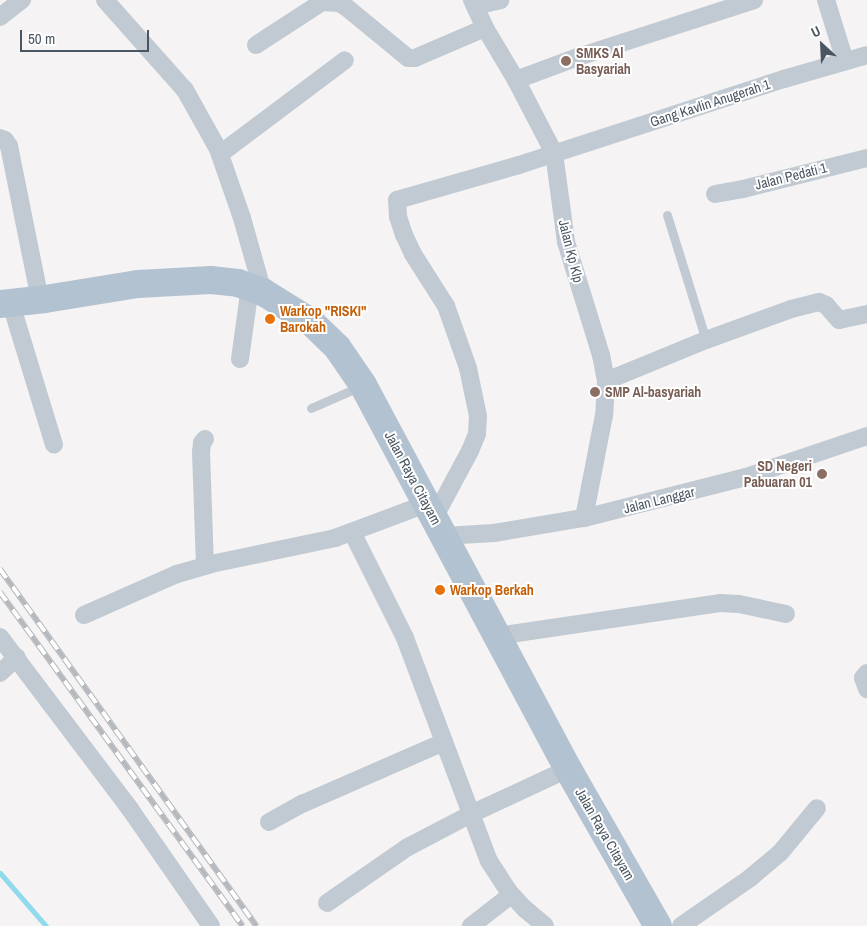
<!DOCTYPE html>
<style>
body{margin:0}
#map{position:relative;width:867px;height:926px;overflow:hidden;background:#f5f3f3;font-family:"Archivo Narrow",sans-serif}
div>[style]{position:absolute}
.stream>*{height:5px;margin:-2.5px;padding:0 2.5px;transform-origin:2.5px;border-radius:2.5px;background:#90daee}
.service>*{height:9px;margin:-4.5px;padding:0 4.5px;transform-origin:4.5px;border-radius:4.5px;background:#c1cad2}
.minor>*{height:18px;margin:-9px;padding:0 9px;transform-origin:9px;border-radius:9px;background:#c1cad2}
.primary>*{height:28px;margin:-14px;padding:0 14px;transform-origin:14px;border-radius:14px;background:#b3c2d1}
.rail>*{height:5.5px;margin-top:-2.75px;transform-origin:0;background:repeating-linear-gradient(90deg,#fff 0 11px,#b5b8bd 0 22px);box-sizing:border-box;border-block:1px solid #b5b8bd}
.dots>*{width:14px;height:14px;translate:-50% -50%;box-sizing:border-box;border:2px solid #fff;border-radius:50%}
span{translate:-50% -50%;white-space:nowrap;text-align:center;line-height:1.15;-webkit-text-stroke:4px #fff;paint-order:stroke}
.education-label{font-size:14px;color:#785e54;font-weight:700}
.left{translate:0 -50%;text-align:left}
.right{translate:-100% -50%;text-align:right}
.street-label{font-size:14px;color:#4a5661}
.food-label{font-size:14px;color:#c56008;font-weight:700}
.north{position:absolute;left:797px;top:20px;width:50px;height:50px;-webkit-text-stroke:4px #fff;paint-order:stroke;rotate:335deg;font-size:14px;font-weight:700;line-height:20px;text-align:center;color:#4a5661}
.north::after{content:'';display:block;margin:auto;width:18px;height:22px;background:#4a5661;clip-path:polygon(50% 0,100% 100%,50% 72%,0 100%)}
.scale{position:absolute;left:20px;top:30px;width:129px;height:22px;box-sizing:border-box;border:2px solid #4a5661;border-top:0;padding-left:6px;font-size:15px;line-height:18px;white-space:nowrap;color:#4a5661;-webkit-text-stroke:4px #fff;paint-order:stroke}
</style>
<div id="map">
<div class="stream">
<i style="left:0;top:873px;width:70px;rotate:49deg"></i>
</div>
<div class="service">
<i style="left:667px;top:215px;width:131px;rotate:72.7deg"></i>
<i style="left:311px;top:408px;width:55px;rotate:-23.7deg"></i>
</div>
<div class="minor">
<i style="left:105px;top:0;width:120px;rotate:48.4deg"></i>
<i style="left:185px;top:90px;width:68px;rotate:60.8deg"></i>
<i style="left:218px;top:149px;width:73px;rotate:70.8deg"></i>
<i style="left:242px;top:218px;width:77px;rotate:74.2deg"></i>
<i style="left:472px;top:0;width:31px;rotate:65deg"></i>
<i style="left:485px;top:28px;width:61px;rotate:59.2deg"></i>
<i style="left:516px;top:80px;width:82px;rotate:62.5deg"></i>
<i style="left:554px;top:153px;width:90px;rotate:82.3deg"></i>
<i style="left:566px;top:242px;width:118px;rotate:72.8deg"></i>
<i style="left:601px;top:355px;width:26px;rotate:79deg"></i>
<i style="left:606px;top:381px;width:34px;rotate:93deg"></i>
<i style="left:604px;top:415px;width:105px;rotate:101deg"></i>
<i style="left:826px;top:0;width:64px;rotate:72.7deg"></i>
<i style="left:475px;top:6px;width:26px;rotate:-13deg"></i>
<i style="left:0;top:17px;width:28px;rotate:-38deg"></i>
<i style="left:256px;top:45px;width:79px;rotate:-33.1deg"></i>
<i style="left:322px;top:2px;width:17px;rotate:3deg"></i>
<i style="left:339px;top:3px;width:8px;rotate:30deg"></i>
<i style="left:346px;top:7px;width:80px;rotate:39.4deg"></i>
<i style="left:408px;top:58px;width:7px"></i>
<i style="left:415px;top:58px;width:76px;rotate:-23.2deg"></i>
<i style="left:516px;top:80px;width:66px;rotate:-20.4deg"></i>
<i style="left:578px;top:57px;width:185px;rotate:-17.9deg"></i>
<i style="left:0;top:138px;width:5px;rotate:22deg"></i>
<i style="left:5px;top:140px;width:7px;rotate:56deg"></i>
<i style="left:9px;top:146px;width:157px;rotate:78.6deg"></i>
<i style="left:220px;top:154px;width:156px;rotate:-36.9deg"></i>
<i style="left:715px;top:194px;width:28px;rotate:-10deg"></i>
<i style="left:743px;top:189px;width:128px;rotate:-14deg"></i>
<i style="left:11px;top:304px;width:147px;rotate:73deg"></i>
<i style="left:240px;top:359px;width:73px;rotate:-82.1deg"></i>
<i style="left:606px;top:381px;width:108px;rotate:-22.3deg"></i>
<i style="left:706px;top:340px;width:90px;rotate:-20deg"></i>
<i style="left:791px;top:309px;width:29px;rotate:-14deg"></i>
<i style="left:819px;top:302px;width:8px;rotate:23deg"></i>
<i style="left:826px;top:305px;width:20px;rotate:49deg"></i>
<i style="left:839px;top:320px;width:29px;rotate:-12deg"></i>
<i style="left:205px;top:439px;width:5px;rotate:127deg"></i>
<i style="left:202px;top:443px;width:9px;rotate:96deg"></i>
<i style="left:201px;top:452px;width:114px;rotate:88deg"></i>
<i style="left:434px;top:518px;width:76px;rotate:-61.8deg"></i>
<i style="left:470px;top:451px;width:18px;rotate:-68deg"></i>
<i style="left:477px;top:434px;width:18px;rotate:-87deg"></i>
<i style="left:478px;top:416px;width:49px;rotate:-101.8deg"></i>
<i style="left:468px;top:368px;width:66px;rotate:-109.5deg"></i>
<i style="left:446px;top:306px;width:62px;rotate:-122.4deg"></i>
<i style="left:413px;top:254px;width:21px;rotate:-115deg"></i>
<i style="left:404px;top:235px;width:19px;rotate:-108deg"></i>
<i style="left:398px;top:217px;width:17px;rotate:-93deg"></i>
<i style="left:397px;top:200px;width:127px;rotate:-16deg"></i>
<i style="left:519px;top:165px;width:279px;rotate:-18deg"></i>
<i style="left:784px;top:79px;width:86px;rotate:-16.1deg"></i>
<i style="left:352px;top:532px;width:119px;rotate:63.4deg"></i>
<i style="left:405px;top:638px;width:238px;rotate:69.4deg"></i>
<i style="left:489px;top:861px;width:37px;rotate:57deg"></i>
<i style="left:509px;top:892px;width:6px;rotate:108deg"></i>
<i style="left:507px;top:898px;width:46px;rotate:142.1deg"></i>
<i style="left:444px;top:536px;width:50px;rotate:-3.4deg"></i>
<i style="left:494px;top:533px;width:91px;rotate:-9.5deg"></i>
<i style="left:584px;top:518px;width:167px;rotate:-14.2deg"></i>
<i style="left:746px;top:477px;width:128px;rotate:-18.7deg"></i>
<i style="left:84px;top:615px;width:102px;rotate:-23.8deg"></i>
<i style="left:177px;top:574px;width:35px;rotate:-16deg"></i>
<i style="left:211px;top:564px;width:127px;rotate:-11.8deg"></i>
<i style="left:335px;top:538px;width:97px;rotate:-20.5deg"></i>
<i style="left:497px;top:636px;width:225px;rotate:-8.4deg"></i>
<i style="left:720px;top:603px;width:19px;rotate:3deg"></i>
<i style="left:739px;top:604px;width:48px;rotate:12deg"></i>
<i style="left:0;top:637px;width:216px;rotate:52.9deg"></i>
<i style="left:130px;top:809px;width:142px;rotate:55.3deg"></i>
<i style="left:0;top:673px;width:23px;rotate:-43deg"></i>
<i style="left:867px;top:673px;width:6px;rotate:129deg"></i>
<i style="left:863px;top:678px;width:12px;rotate:70deg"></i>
<i style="left:269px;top:822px;width:38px;rotate:-29deg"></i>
<i style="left:302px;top:804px;width:155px;rotate:-23.6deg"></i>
<i style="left:509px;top:892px;width:23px;rotate:47deg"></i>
<i style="left:525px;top:909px;width:26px;rotate:40deg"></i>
<i style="left:327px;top:903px;width:98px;rotate:-34.7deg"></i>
<i style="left:408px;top:847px;width:71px;rotate:-27.6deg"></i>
<i style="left:471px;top:814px;width:107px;rotate:-24.9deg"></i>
<i style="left:681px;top:926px;width:84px;rotate:-34.8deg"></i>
<i style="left:750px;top:878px;width:39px;rotate:-40deg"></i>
<i style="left:780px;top:853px;width:58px;rotate:-50.6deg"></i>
</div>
<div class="primary">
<i style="left:0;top:304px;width:45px;rotate:-6.3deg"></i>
<i style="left:45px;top:299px;width:94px;rotate:-9.2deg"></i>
<i style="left:138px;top:284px;width:73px;rotate:-3.1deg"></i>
<i style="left:211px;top:280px;width:27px;rotate:6deg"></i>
<i style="left:238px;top:283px;width:27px;rotate:20deg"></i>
<i style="left:263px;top:292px;width:57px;rotate:32deg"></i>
<i style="left:311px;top:322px;width:36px;rotate:44deg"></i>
<i style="left:337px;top:347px;width:46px;rotate:55.6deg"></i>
<i style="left:363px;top:385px;width:435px;rotate:61.9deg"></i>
<i style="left:568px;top:769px;width:181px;rotate:60.2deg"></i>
</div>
<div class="rail">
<i style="left:0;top:569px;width:440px;rotate:54.3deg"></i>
<i style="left:0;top:592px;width:413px;rotate:54deg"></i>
</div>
<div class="dots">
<i style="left:566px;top:61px;background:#8d6e63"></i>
<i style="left:270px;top:319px;background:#e8710a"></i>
<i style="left:595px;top:392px;background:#8d6e63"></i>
<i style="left:822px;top:474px;background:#8d6e63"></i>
<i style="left:440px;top:590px;background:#e8710a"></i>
</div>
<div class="education-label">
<span class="left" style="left:576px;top:61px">SMKS Al<br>Basyariah</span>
<span class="left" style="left:605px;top:392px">SMP Al-basyariah</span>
<span class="right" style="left:812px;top:474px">SD Negeri<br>Pabuaran 01</span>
</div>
<div class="street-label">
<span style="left:710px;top:103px;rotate:-18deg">Gang Kavlin Anugerah 1</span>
<span style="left:791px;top:176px;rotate:-14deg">Jalan Pedati 1</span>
<span style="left:571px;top:251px;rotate:76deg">Jalan Kp Klp</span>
<span style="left:413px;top:478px;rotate:62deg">Jalan Raya Citayam</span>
<span style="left:659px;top:500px;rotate:-14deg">Jalan Langgar</span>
<span style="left:605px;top:834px;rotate:60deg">Jalan Raya Citayam</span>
</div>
<div class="food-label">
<span class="left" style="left:280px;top:319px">Warkop "RISKI"<br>Barokah</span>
<span class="left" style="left:450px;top:590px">Warkop Berkah</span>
</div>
<div class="north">U</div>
<div class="scale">50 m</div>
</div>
